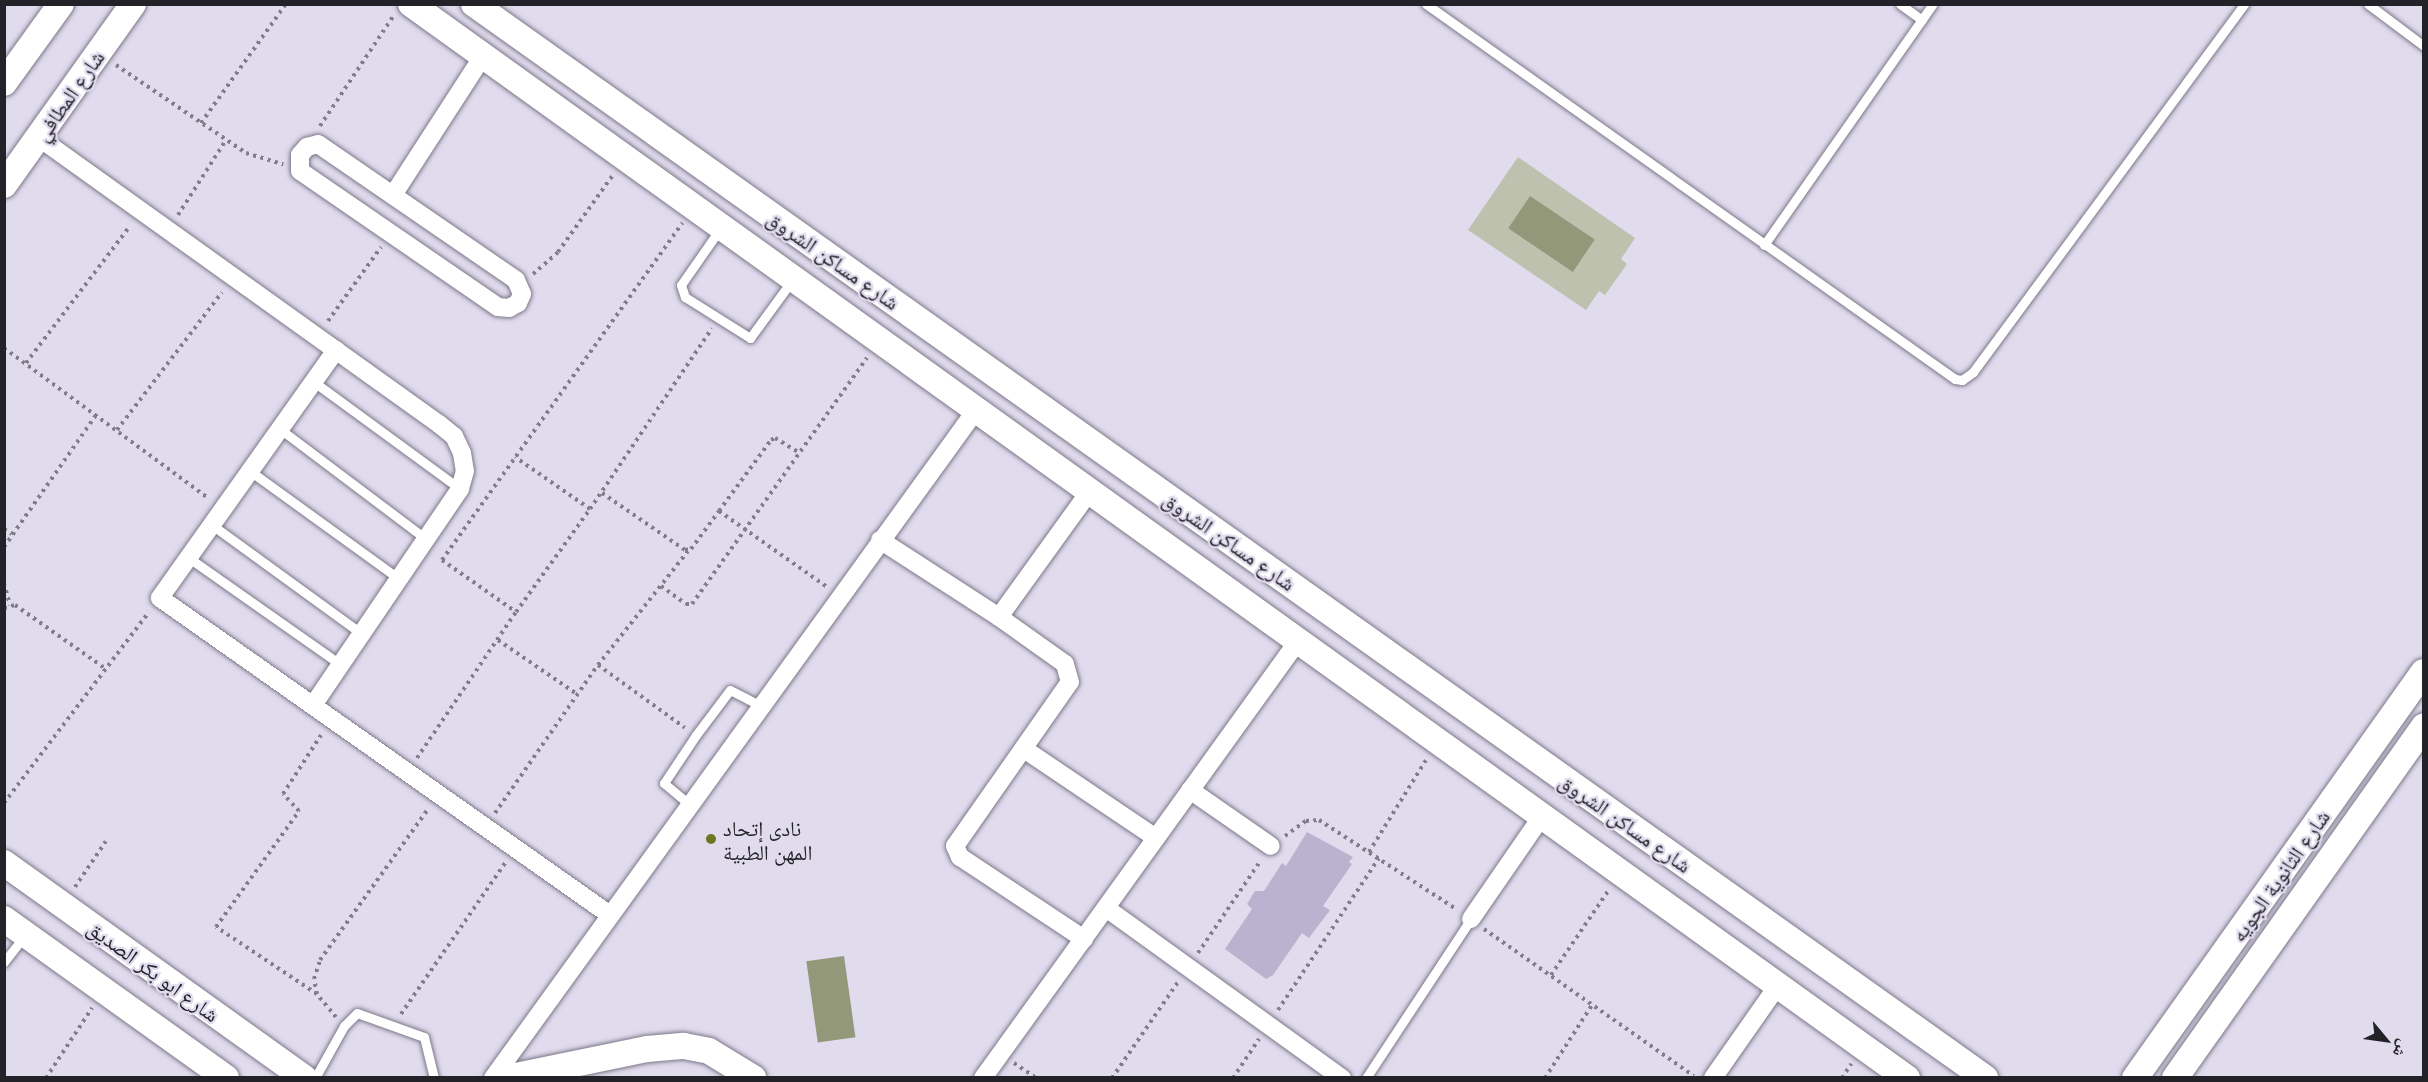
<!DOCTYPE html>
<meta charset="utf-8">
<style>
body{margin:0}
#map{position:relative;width:2428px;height:1082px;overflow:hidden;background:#e0dbed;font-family:"Playfair Display","Noto Naskh Arabic",serif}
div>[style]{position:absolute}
.green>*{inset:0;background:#bdc1ae}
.water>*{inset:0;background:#93987b;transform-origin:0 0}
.building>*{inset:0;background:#bab2cf}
.path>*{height:4px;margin-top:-2px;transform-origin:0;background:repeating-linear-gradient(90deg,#817e8a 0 3px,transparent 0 7.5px)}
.roads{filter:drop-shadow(0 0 2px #7d7889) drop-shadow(0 0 2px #7d7889)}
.lane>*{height:9px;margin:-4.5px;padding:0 4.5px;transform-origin:4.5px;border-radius:4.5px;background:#fff}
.street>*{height:18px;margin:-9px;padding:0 9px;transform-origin:9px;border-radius:9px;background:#fff}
.secondary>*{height:26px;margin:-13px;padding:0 13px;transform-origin:13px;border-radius:13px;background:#fff}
.dots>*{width:16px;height:16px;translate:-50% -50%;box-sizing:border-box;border:3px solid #e0dbed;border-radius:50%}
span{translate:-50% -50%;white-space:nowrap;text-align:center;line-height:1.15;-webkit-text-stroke:4.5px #e0dbed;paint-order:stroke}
.street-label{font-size:21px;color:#232228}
.poi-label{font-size:21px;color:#232228}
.left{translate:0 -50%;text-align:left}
.frame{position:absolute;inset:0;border:6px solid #232228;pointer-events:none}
.north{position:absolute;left:2356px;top:1010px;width:60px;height:60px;-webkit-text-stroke:4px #e0dbed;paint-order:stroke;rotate:119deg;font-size:16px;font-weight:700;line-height:24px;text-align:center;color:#232228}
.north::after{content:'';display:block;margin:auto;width:21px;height:27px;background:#232228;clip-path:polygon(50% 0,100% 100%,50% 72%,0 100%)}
</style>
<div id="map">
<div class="green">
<i style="clip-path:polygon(1518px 157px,1635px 238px,1621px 259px,1627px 264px,1605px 295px,1599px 291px,1586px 310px,1468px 230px)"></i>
</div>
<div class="water">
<i style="left:1530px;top:196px;width:78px;height:39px;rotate:34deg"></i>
<i style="left:844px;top:956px;width:82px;height:38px;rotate:82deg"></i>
</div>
<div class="building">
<i style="clip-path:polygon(1307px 832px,1353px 857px,1349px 862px,1352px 864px,1323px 906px,1330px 910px,1309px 938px,1302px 933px,1273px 975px,1266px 979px,1225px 949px,1252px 909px,1247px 904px,1255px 891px,1264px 891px,1282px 863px,1286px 866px)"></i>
</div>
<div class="path">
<i style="left:116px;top:65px;width:157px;rotate:34.1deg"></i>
<i style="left:246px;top:153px;width:39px;rotate:17deg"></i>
<i style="left:201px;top:123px;width:146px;rotate:-54.5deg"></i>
<i style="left:320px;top:126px;width:133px;rotate:-56.3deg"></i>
<i style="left:178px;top:215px;width:89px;rotate:-57.4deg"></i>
<i style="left:533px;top:274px;width:33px;rotate:-41deg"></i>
<i style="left:558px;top:252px;width:95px;rotate:-54.5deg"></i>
<i style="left:328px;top:321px;width:91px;rotate:-54.4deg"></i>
<i style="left:4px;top:348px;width:253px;rotate:36.3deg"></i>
<i style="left:26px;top:363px;width:172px;rotate:-52.8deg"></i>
<i style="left:117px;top:430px;width:173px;rotate:-52.7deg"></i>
<i style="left:602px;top:493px;width:101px;rotate:34.5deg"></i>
<i style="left:685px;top:550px;width:6px;rotate:-9deg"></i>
<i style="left:691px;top:549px;width:47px;rotate:-53.6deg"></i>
<i style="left:719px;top:511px;width:132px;rotate:35.1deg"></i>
<i style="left:590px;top:509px;width:218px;rotate:-56deg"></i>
<i style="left:719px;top:511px;width:88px;rotate:-53.8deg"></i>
<i style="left:771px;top:440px;width:4px;rotate:-27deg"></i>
<i style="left:775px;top:438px;width:29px;rotate:31deg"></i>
<i style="left:4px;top:529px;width:9px;rotate:32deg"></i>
<i style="left:4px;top:547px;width:161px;rotate:-55.1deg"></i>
<i style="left:442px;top:560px;width:414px;rotate:-54.5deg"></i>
<i style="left:442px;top:560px;width:90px;rotate:35.1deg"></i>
<i style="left:516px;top:612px;width:127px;rotate:-54.3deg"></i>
<i style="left:590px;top:509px;width:91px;rotate:-145.3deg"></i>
<i style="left:4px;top:583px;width:23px;rotate:75deg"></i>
<i style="left:661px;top:586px;width:31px;rotate:36deg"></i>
<i style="left:686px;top:604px;width:6px"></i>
<i style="left:692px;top:604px;width:302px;rotate:-54.6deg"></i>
<i style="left:4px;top:608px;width:11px;rotate:-15deg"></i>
<i style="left:15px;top:605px;width:111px;rotate:35.1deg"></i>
<i style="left:498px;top:640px;width:96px;rotate:34.4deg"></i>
<i style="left:598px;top:665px;width:107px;rotate:35.9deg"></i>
<i style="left:417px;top:758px;width:176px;rotate:-55.9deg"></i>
<i style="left:4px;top:803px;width:240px;rotate:-52.8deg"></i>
<i style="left:495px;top:813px;width:180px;rotate:-55.2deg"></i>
<i style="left:598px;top:665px;width:145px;rotate:-51.7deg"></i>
<i style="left:1285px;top:836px;width:26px;rotate:-36deg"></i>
<i style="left:1306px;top:821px;width:13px;rotate:-4deg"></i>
<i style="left:1319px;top:820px;width:163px;rotate:33deg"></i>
<i style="left:1369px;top:852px;width:108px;rotate:-58.2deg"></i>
<i style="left:75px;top:887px;width:55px;rotate:-56deg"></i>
<i style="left:1484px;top:929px;width:256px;rotate:35deg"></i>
<i style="left:1198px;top:953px;width:112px;rotate:-55.9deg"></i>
<i style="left:1551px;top:975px;width:102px;rotate:-55.8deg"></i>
<i style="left:317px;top:994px;width:121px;rotate:-146.4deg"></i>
<i style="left:216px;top:927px;width:143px;rotate:-54.4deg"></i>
<i style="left:299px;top:811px;width:23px;rotate:-133deg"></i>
<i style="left:283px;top:794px;width:70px;rotate:-57.2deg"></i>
<i style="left:1278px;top:1010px;width:182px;rotate:-56.4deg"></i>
<i style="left:401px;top:1014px;width:185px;rotate:-55.4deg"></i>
<i style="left:336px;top:1017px;width:30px;rotate:-130deg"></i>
<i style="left:317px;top:994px;width:15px;rotate:-101deg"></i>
<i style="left:314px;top:979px;width:20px;rotate:-72deg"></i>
<i style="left:320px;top:960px;width:186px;rotate:-54.4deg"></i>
<i style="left:1014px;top:1063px;width:27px;rotate:34deg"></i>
<i style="left:46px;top:1078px;width:84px;rotate:-56.7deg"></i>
<i style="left:1112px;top:1078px;width:116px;rotate:-55.5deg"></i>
<i style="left:1233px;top:1078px;width:47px;rotate:-56.3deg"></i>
<i style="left:1545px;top:1078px;width:87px;rotate:-57.2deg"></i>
<i style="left:1842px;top:1078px;width:17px;rotate:-57deg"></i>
</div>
<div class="roads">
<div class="lane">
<i style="left:1426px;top:4px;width:648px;rotate:35.33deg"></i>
<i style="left:1955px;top:379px;width:7px;rotate:8deg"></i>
<i style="left:1962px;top:380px;width:14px;rotate:-36deg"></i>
<i style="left:1973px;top:372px;width:457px;rotate:-53.6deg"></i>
<i style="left:1900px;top:4px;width:27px;rotate:36deg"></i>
<i style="left:2368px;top:4px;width:70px;rotate:36.9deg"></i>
<i style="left:720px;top:229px;width:68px;rotate:124.9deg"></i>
<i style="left:681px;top:285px;width:13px;rotate:72deg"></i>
<i style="left:685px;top:297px;width:77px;rotate:32.2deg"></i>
<i style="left:750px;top:338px;width:73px;rotate:-53.9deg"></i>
<i style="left:1764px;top:245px;width:294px;rotate:-55deg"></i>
<i style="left:314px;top:382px;width:181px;rotate:36.2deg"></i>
<i style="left:280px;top:429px;width:183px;rotate:37deg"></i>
<i style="left:250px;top:471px;width:184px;rotate:35.9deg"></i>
<i style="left:212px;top:525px;width:185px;rotate:36deg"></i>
<i style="left:189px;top:558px;width:186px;rotate:35.1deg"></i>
<i style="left:690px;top:805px;width:34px;rotate:-140deg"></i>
<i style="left:664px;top:783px;width:58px;rotate:-56.3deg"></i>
<i style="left:696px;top:735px;width:56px;rotate:-52.9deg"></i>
<i style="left:730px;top:690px;width:35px;rotate:27deg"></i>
<i style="left:4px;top:962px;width:33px;rotate:-52deg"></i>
<i style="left:315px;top:1078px;width:60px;rotate:-60.9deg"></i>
<i style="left:344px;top:1026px;width:18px;rotate:-45deg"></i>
<i style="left:357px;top:1013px;width:71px;rotate:19.7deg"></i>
<i style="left:424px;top:1037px;width:42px;rotate:76.3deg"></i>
<i style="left:1366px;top:1078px;width:191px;rotate:-56.6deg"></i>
</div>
<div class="street">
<i style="left:38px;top:137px;width:493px;rotate:35.6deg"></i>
<i style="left:439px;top:424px;width:19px;rotate:39deg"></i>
<i style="left:454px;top:436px;width:19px;rotate:65deg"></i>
<i style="left:462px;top:453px;width:18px;rotate:81deg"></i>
<i style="left:465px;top:471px;width:19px;rotate:106deg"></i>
<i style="left:460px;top:489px;width:261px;rotate:124.2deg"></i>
<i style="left:318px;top:144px;width:240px;rotate:34.5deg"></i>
<i style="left:516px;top:280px;width:15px;rotate:67deg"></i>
<i style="left:522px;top:294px;width:10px;rotate:114deg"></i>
<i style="left:518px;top:303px;width:10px;rotate:151deg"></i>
<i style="left:509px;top:308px;width:11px;rotate:-175deg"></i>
<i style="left:498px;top:307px;width:240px;rotate:-145.5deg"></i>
<i style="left:300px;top:171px;width:16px;rotate:-90deg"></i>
<i style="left:300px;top:155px;width:11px;rotate:-49deg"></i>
<i style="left:307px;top:147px;width:11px;rotate:-15deg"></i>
<i style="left:393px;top:195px;width:166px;rotate:-57.1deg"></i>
<i style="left:336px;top:350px;width:304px;rotate:125.4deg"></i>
<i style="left:160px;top:598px;width:550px;rotate:35.16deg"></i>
<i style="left:880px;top:540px;width:142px;rotate:32.9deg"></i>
<i style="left:1024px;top:749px;width:159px;rotate:34deg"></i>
<i style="left:1190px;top:790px;width:98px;rotate:34.7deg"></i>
<i style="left:1106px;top:908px;width:291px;rotate:35.8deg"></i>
<i style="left:1471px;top:919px;width:125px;rotate:-55.4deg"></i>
<i style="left:1084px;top:939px;width:149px;rotate:-146.5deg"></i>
<i style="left:960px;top:857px;width:12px;rotate:-114deg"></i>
<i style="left:955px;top:846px;width:200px;rotate:-55deg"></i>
<i style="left:1070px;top:682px;width:19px;rotate:-106deg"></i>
<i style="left:1065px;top:664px;width:81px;rotate:-144.5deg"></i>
<i style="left:999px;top:617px;width:155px;rotate:-54.2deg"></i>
<i style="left:493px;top:1078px;width:824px;rotate:-54.13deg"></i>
<i style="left:983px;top:1078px;width:539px;rotate:-54.22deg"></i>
<i style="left:1713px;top:1078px;width:113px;rotate:-55deg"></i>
</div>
<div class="secondary">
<i style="left:411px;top:4px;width:1842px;rotate:35.68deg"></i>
<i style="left:474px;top:4px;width:1854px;rotate:35.4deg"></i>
<i style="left:4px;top:83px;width:97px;rotate:-54.2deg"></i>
<i style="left:4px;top:185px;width:222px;rotate:-54.5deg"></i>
<i style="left:4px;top:863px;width:369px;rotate:35.6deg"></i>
<i style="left:4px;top:919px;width:273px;rotate:35.6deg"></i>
<i style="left:506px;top:1078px;width:144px;rotate:-11.6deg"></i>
<i style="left:647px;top:1049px;width:37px;rotate:-5deg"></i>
<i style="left:684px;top:1046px;width:25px;rotate:11deg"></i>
<i style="left:709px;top:1051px;width:52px;rotate:31.5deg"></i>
<i style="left:2135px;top:1078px;width:498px;rotate:-54.6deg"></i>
<i style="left:2175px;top:1078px;width:431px;rotate:-54.7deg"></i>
</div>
</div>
<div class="dots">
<i style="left:711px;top:839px;background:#6d7620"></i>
</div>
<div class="street-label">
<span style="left:68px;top:95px;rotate:-55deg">شارع المطافي</span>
<span style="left:834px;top:259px;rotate:35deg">شارع مساكن الشروق</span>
<span style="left:1230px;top:540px;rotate:35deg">شارع مساكن الشروق</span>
<span style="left:1626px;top:822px;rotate:35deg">شارع مساكن الشروق</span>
<span style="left:2279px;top:875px;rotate:-55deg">شارع الثانوية الجويه</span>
<span style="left:154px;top:970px;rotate:36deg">شارع ابو بكر الصديق</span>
</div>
<div class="poi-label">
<span class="left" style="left:723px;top:839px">نادى إتحاد<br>المهن الطبية</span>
</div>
<div class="frame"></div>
<div class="north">ش</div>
</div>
